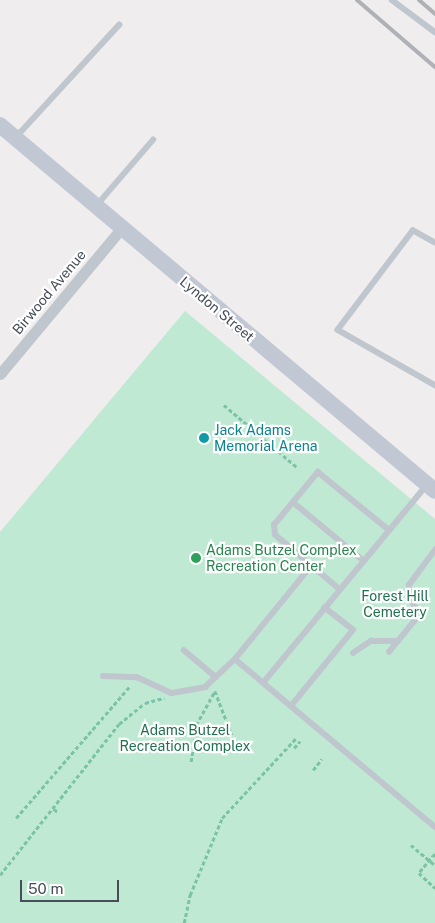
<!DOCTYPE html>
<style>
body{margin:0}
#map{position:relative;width:435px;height:923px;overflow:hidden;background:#efeded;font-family:"Public Sans",sans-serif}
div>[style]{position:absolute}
.green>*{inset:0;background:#bfe9d3}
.path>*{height:2.5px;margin-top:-1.25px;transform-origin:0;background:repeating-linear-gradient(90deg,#7bc3a7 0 4px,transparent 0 6.5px)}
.lane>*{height:5.5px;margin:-2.75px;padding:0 2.75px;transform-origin:2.75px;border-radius:2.75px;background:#bfc6cd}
.street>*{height:11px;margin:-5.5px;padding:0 5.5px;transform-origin:5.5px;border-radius:5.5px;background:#bfc6cd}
.secondary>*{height:16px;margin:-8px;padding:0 8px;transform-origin:8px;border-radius:8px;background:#c1c8d4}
.rail>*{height:4px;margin:-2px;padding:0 2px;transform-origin:2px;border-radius:2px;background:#b0b1b6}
.dots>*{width:14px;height:14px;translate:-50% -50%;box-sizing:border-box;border:2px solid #fff;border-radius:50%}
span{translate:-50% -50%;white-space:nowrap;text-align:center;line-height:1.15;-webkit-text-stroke:4.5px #fff;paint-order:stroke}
.street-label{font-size:14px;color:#474e58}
.culture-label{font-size:14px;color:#0d838f}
.left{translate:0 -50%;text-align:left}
.leisure-label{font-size:14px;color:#27864d}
.park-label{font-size:14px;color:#207150}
.scale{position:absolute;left:20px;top:880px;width:99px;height:22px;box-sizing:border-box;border:2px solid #474e58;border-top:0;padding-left:6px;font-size:15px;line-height:18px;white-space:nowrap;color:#474e58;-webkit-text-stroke:4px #fff;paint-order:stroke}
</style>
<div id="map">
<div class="green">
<i style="clip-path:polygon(185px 311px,435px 519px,435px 923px,0 923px,0 532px)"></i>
</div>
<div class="path">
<i style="left:224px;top:405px;width:97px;rotate:40.4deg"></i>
<i style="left:215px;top:691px;width:47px;rotate:68.9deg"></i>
<i style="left:294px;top:748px;width:9px;rotate:-49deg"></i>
<i style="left:191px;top:762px;width:37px;rotate:-82deg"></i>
<i style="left:196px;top:725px;width:37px;rotate:-61deg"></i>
<i style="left:313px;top:770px;width:14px;rotate:-51deg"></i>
<i style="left:54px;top:809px;width:6px;rotate:39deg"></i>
<i style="left:16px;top:818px;width:174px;rotate:-49.2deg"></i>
<i style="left:411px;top:845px;width:31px;rotate:40deg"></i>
<i style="left:435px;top:854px;width:25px;rotate:130deg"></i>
<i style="left:419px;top:873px;width:22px;rotate:43deg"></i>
<i style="left:0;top:875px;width:192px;rotate:-51.8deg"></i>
<i style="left:119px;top:724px;width:33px;rotate:-39deg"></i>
<i style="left:145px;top:703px;width:20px;rotate:-15deg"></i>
<i style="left:184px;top:923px;width:29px;rotate:-78deg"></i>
<i style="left:190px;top:895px;width:83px;rotate:-67.4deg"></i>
<i style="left:222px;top:818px;width:109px;rotate:-47.2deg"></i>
</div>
<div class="lane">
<i style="left:392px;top:0;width:54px;rotate:36.7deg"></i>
<i style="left:17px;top:136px;width:151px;rotate:-47.4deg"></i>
<i style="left:97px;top:205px;width:86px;rotate:-49.3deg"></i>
<i style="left:435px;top:243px;width:25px;rotate:-151deg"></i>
<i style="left:413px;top:231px;width:124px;rotate:127.1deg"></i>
<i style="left:338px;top:330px;width:112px;rotate:29.6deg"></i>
<i style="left:293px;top:502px;width:92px;rotate:39.7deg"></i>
<i style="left:340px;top:590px;width:85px;rotate:-139.8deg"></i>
<i style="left:275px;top:535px;width:10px;rotate:-96deg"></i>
<i style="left:274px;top:525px;width:69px;rotate:-50.3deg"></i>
<i style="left:318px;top:472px;width:92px;rotate:39.2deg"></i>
<i style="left:184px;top:650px;width:42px;rotate:40.2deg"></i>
<i style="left:389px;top:652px;width:14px;rotate:-51deg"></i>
<i style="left:353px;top:653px;width:22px;rotate:-34deg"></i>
<i style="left:371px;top:641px;width:27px"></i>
<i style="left:398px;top:641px;width:35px;rotate:-51deg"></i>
<i style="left:420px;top:614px;width:21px;rotate:-125deg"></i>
<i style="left:408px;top:597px;width:12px;rotate:-85deg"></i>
<i style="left:409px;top:585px;width:44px;rotate:-53.4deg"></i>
<i style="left:235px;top:659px;width:261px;rotate:40deg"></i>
<i style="left:103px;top:676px;width:34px;rotate:2deg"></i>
<i style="left:137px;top:677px;width:38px;rotate:25deg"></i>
<i style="left:172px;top:693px;width:34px;rotate:-10deg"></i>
<i style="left:205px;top:687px;width:41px;rotate:-43deg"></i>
<i style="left:235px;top:659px;width:120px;rotate:-50.7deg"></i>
<i style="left:263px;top:683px;width:256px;rotate:-50.4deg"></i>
<i style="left:291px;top:706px;width:98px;rotate:-50.8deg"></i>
<i style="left:353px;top:630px;width:36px;rotate:-142deg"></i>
</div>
<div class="street">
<i style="left:0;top:374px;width:189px;rotate:-50.2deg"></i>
</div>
<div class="secondary">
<i style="left:0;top:125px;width:568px;rotate:40.08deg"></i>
</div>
<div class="rail">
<i style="left:357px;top:0;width:103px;rotate:40.7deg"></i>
<i style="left:419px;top:0;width:21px;rotate:41deg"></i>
</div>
<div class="dots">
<i style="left:204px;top:438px;background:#0f9aa8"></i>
<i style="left:196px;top:558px;background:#2e9e5b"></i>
</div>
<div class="street-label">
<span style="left:49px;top:292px;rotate:-50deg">Birwood Avenue</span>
<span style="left:217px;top:309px;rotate:40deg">Lyndon Street</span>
</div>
<div class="culture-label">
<span class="left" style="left:214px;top:438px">Jack Adams<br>Memorial Arena</span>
</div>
<div class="leisure-label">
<span class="left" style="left:206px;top:558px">Adams Butzel Complex<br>Recreation Center</span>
</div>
<div class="park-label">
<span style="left:395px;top:604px">Forest Hill<br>Cemetery</span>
<span style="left:185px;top:738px">Adams Butzel<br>Recreation Complex</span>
</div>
<div class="scale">50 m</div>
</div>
